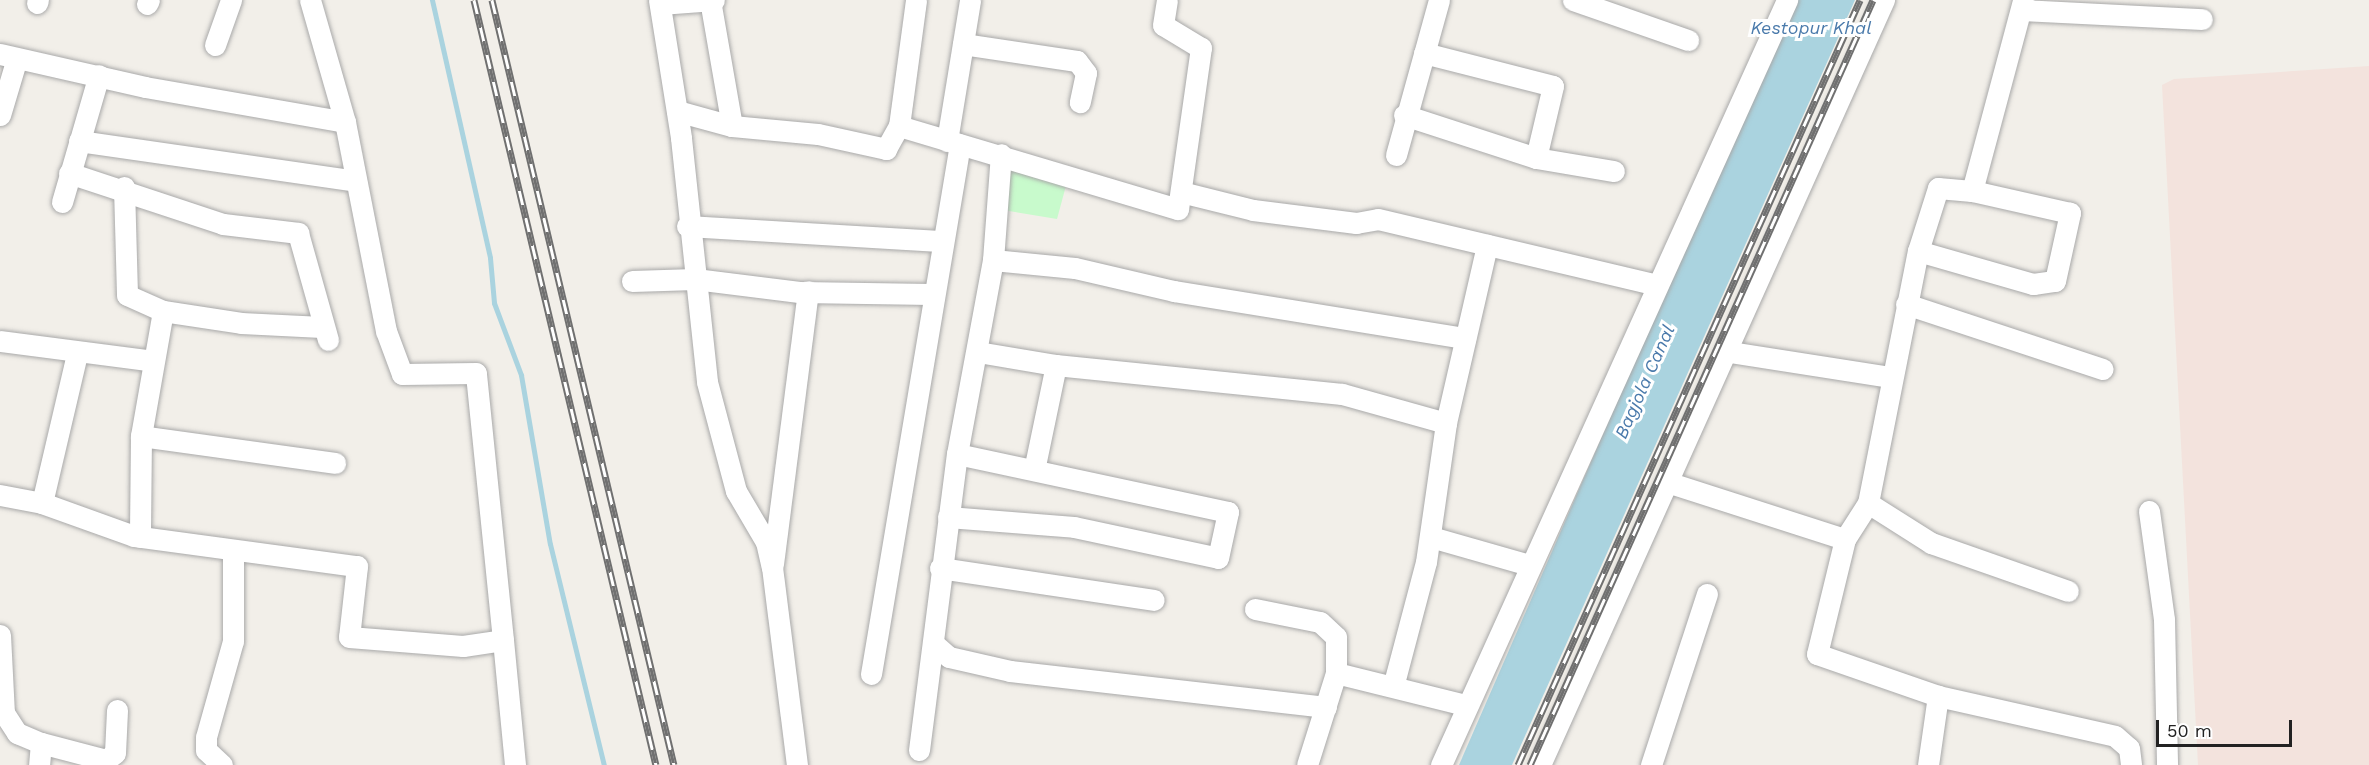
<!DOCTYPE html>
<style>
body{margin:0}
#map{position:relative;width:2369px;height:765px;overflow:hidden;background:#f2efe9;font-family:"Work Sans",sans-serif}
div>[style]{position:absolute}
.military>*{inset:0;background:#f3e3dd}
.park>*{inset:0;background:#c8facc}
.water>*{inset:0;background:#aad3df}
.stream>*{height:5px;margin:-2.5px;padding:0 2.5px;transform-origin:2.5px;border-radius:2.5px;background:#aad3df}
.roads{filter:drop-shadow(0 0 2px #a9a9a9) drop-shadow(0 0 2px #a9a9a9)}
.minor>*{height:21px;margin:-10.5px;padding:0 10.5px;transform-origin:10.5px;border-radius:10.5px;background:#fff}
.rail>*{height:7px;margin-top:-3.5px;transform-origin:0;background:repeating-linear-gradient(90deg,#fff 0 14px,#707070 0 28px);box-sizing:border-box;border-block:2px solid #707070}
span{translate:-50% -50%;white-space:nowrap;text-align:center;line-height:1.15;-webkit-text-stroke:6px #fff;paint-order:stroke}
.water-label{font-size:18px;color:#4a7aab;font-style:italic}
.scale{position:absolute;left:2156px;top:720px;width:136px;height:27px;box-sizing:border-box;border:3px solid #222;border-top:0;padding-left:8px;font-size:18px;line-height:21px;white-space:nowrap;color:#222;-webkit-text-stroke:4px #fff;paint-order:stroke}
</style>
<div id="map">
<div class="military">
<i style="clip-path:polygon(2369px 66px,2369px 765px,2198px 765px,2162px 85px,2174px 79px)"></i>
</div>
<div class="park">
<i style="clip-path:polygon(1004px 160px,1067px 182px,1057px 219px,991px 208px)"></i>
</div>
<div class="water">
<i style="clip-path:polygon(1792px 0,1855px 0,1512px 765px,1459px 765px)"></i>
</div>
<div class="stream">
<i style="left:432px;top:0;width:264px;rotate:77.3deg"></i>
<i style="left:490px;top:258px;width:45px;rotate:84.9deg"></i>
<i style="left:494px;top:303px;width:77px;rotate:69.4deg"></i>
<i style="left:521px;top:375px;width:171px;rotate:80.3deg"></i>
<i style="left:550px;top:544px;width:228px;rotate:76.3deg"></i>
</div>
<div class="roads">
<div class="minor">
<i style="left:659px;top:0;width:140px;rotate:80.9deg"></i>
<i style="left:681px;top:138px;width:245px;rotate:83.9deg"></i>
<i style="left:707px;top:382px;width:113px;rotate:75.1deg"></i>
<i style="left:736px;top:491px;width:59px;rotate:59.5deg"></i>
<i style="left:766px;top:542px;width:26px;rotate:77deg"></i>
<i style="left:772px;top:567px;width:200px;rotate:82.8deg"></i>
<i style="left:710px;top:0;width:128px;rotate:80.1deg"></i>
<i style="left:1573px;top:0;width:122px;rotate:19.2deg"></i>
<i style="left:37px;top:3px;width:3px;rotate:-72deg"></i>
<i style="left:147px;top:4px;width:4px;rotate:-63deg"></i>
<i style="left:660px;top:4px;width:54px;rotate:-4.2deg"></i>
<i style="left:2022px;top:10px;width:180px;rotate:2.9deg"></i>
<i style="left:963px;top:44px;width:115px;rotate:8.5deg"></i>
<i style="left:1077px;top:61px;width:15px;rotate:53deg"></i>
<i style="left:1086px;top:73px;width:30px;rotate:102deg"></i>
<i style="left:215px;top:45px;width:48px;rotate:-70.4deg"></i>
<i style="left:1424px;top:53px;width:133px;rotate:14.3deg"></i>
<i style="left:1553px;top:86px;width:74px;rotate:103.3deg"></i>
<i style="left:1536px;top:158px;width:79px;rotate:9.5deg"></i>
<i style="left:0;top:54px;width:149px;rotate:12.8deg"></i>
<i style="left:145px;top:87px;width:203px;rotate:9.9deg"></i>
<i style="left:677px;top:111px;width:57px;rotate:15.3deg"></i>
<i style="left:732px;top:126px;width:86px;rotate:5.3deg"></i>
<i style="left:818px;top:134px;width:70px;rotate:12.4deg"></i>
<i style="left:886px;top:149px;width:26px;rotate:-61deg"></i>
<i style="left:899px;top:126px;width:127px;rotate:-82.3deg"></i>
<i style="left:0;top:115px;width:59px;rotate:-73.4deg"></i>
<i style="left:1404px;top:115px;width:139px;rotate:18deg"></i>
<i style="left:899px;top:126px;width:291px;rotate:16.6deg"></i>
<i style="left:1178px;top:209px;width:163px;rotate:-81.9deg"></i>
<i style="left:1201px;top:48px;width:44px;rotate:-148.8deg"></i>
<i style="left:1163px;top:25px;width:25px;rotate:-81deg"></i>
<i style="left:79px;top:141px;width:280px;rotate:8.2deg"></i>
<i style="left:947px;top:141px;width:143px;rotate:-80.7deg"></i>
<i style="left:1396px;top:155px;width:161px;rotate:-74.5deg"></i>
<i style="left:69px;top:173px;width:162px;rotate:18.3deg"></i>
<i style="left:223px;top:224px;width:76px;rotate:6.8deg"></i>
<i style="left:298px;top:233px;width:111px;rotate:74.3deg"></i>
<i style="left:124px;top:187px;width:108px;rotate:88.4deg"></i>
<i style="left:127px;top:295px;width:39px;rotate:24deg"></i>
<i style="left:163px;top:311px;width:127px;rotate:100deg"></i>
<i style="left:141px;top:436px;width:101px;rotate:90.6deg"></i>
<i style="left:1181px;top:192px;width:74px;rotate:14deg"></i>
<i style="left:1253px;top:210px;width:104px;rotate:7.2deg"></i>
<i style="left:1356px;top:223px;width:22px;rotate:-10deg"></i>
<i style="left:1378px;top:219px;width:287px;rotate:13.3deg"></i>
<i style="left:62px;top:202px;width:132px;rotate:-73.8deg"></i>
<i style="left:687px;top:226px;width:253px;rotate:3.4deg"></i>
<i style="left:1918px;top:251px;width:120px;rotate:16deg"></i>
<i style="left:2033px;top:284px;width:22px;rotate:-8deg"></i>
<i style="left:2055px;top:281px;width:70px;rotate:-77.6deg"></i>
<i style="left:2070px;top:213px;width:100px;rotate:-167.3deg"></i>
<i style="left:993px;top:260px;width:82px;rotate:5.6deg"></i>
<i style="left:1075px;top:268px;width:102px;rotate:13.1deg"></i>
<i style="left:1174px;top:291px;width:295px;rotate:9.2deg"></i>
<i style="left:632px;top:281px;width:63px;rotate:-1.8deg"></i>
<i style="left:695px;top:279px;width:105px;rotate:7.1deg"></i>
<i style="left:799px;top:292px;width:132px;rotate:0.9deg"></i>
<i style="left:1906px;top:304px;width:207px;rotate:18.3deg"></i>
<i style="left:163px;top:311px;width:79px;rotate:8.7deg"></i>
<i style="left:241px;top:323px;width:81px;rotate:2.8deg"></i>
<i style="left:0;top:341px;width:154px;rotate:7.4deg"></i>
<i style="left:978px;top:352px;width:79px;rotate:9.5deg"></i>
<i style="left:1056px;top:365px;width:107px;rotate:101.8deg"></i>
<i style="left:1730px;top:352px;width:162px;rotate:8.9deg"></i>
<i style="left:1056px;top:365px;width:287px;rotate:5.8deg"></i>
<i style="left:1342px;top:394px;width:108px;rotate:15.6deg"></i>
<i style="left:141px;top:436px;width:196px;rotate:7.9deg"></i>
<i style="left:1667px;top:482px;width:187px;rotate:17.8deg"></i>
<i style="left:0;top:495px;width:43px;rotate:10.8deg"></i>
<i style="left:42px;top:503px;width:98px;rotate:19.7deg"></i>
<i style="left:134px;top:536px;width:225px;rotate:7.7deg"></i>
<i style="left:357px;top:566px;width:71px;rotate:96.4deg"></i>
<i style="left:349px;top:637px;width:114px;rotate:4.5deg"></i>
<i style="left:463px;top:646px;width:40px;rotate:-8.5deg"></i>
<i style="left:503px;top:640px;width:268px;rotate:-95.8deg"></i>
<i style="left:476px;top:373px;width:74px;rotate:179.2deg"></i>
<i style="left:402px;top:374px;width:46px;rotate:-110.4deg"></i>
<i style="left:386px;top:331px;width:213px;rotate:-101.1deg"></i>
<i style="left:345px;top:122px;width:127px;rotate:-106deg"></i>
<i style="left:42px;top:503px;width:153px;rotate:-76.8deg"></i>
<i style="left:1868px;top:503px;width:75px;rotate:32.4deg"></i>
<i style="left:1931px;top:543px;width:145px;rotate:19.3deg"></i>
<i style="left:2149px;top:511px;width:109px;rotate:82.1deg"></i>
<i style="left:2164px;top:619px;width:146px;rotate:88.8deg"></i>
<i style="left:948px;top:517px;width:126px;rotate:4.5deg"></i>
<i style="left:1074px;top:527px;width:147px;rotate:12.1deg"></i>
<i style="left:1218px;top:558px;width:47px;rotate:-77.7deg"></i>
<i style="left:1228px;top:512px;width:277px;rotate:-167.9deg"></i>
<i style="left:1431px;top:537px;width:102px;rotate:15.9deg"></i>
<i style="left:773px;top:564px;width:275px;rotate:-82.7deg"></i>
<i style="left:940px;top:568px;width:216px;rotate:8.5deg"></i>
<i style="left:1255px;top:609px;width:66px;rotate:11.3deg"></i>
<i style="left:1320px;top:622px;width:22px;rotate:43deg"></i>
<i style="left:1336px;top:637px;width:36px;rotate:90deg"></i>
<i style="left:1336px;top:673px;width:96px;rotate:107.5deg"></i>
<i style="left:0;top:635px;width:78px;rotate:87.1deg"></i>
<i style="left:4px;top:713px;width:24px;rotate:57deg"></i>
<i style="left:17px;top:733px;width:26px;rotate:23deg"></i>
<i style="left:41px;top:743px;width:22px;rotate:95deg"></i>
<i style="left:503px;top:640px;width:126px;rotate:84.5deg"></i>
<i style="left:934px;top:644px;width:20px;rotate:41deg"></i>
<i style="left:949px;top:657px;width:63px;rotate:12.9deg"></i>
<i style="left:1010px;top:671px;width:318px;rotate:6.5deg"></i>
<i style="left:1336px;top:673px;width:133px;rotate:13.9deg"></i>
<i style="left:871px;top:674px;width:537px;rotate:-80.47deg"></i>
<i style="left:1394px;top:683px;width:125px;rotate:-75.2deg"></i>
<i style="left:1426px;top:562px;width:140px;rotate:-81.8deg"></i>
<i style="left:1446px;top:423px;width:183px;rotate:-77deg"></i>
<i style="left:1938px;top:696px;width:181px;rotate:12.7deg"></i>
<i style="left:2115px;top:736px;width:18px;rotate:41deg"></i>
<i style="left:2129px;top:748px;width:17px;rotate:83deg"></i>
<i style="left:41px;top:743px;width:67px;rotate:14.7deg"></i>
<i style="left:106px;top:760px;width:11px;rotate:-38deg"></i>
<i style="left:115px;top:753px;width:43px;rotate:-87.3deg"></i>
<i style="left:919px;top:750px;width:298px;rotate:-82.7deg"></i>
<i style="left:957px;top:454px;width:197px;rotate:-79.5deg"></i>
<i style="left:993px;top:260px;width:106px;rotate:-85.7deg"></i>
<i style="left:222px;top:765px;width:22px;rotate:-137deg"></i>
<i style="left:206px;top:750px;width:13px;rotate:-90deg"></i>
<i style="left:206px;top:737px;width:100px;rotate:-74.3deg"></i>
<i style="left:233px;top:641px;width:91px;rotate:-90deg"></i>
<i style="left:1441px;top:765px;width:840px;rotate:-65.66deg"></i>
<i style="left:1540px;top:765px;width:839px;rotate:-65.79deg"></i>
<i style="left:1651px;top:765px;width:180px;rotate:-71.9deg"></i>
<i style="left:1928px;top:765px;width:70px;rotate:-81.8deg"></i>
<i style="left:1938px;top:696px;width:128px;rotate:-160.9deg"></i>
<i style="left:1817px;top:654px;width:118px;rotate:-76.3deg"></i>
<i style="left:1845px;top:539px;width:43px;rotate:-57.4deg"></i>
<i style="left:1868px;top:503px;width:257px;rotate:-78.8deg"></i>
<i style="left:1918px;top:251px;width:66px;rotate:-72.4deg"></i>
<i style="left:1938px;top:188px;width:34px;rotate:5deg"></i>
<i style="left:1972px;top:191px;width:198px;rotate:-75deg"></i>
</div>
</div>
<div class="rail">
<i style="left:474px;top:0;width:786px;rotate:76.62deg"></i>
<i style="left:492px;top:0;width:786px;rotate:76.62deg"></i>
<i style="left:1518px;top:765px;width:838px;rotate:-65.91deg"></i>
<i style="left:1530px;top:765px;width:838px;rotate:-65.85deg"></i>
</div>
<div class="water-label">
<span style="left:1811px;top:28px">Kestopur Khal</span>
<span style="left:1645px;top:382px;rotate:-66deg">Bagjola Canal</span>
</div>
<div class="scale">50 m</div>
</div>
